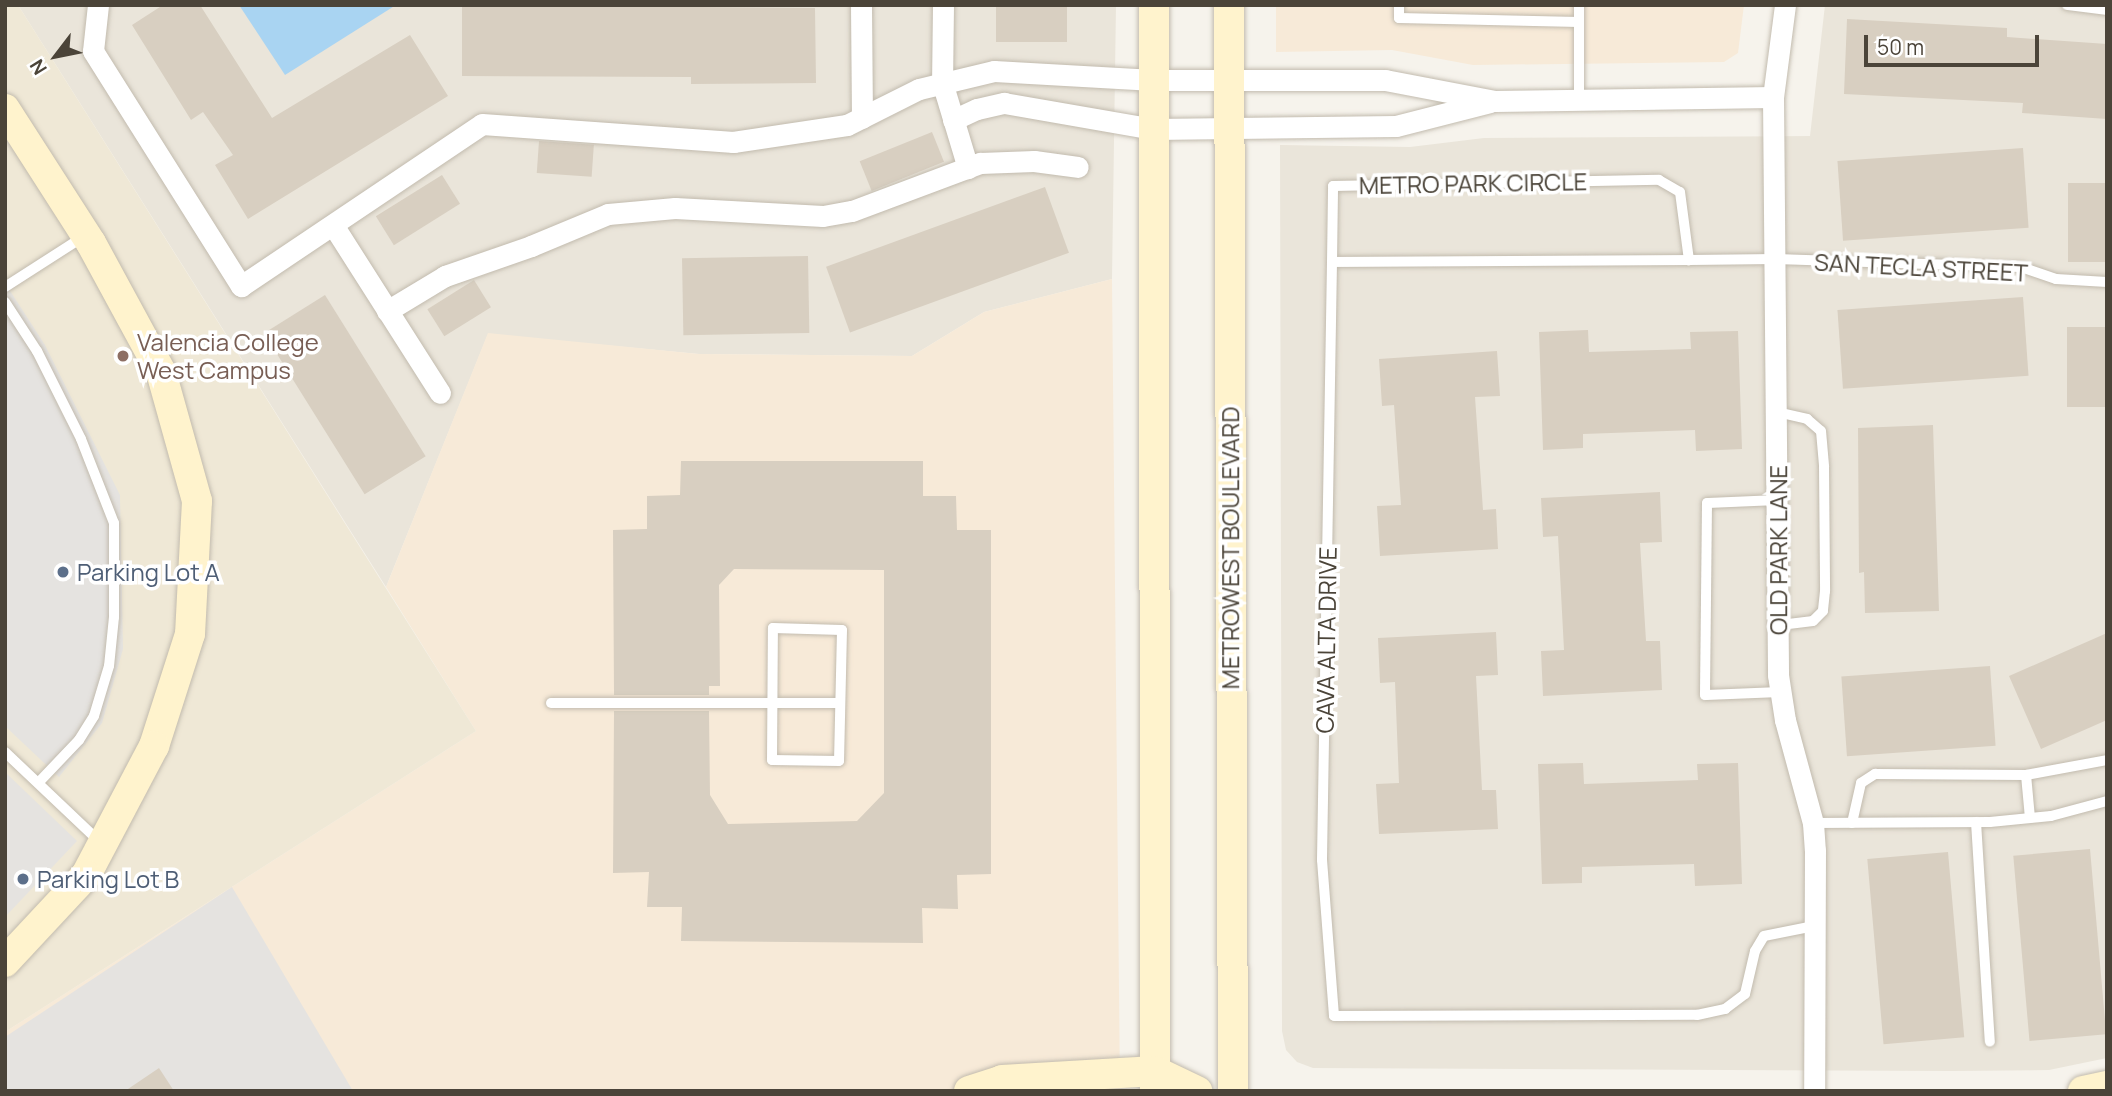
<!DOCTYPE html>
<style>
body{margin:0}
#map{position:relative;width:2112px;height:1096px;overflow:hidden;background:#f6f3ec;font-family:Manrope,sans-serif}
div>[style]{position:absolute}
.residential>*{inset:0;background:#eae5da}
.commercial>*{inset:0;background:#f7ead8}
.education>*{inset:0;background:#efe8d6}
.parking>*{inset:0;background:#e5e3e0}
.water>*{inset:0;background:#a9d4f2}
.building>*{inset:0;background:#d8cfc1;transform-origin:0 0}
.roads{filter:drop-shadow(0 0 2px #c2bbae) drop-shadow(0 0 2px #c2bbae)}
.lane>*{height:10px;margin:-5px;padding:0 5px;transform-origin:5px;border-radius:5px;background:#fff}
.street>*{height:21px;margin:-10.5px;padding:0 10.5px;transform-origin:10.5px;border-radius:10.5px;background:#fff}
.secondary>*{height:30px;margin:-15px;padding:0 15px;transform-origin:15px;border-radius:15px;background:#fff3cd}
.dots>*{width:19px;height:19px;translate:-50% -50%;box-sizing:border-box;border:4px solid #fff;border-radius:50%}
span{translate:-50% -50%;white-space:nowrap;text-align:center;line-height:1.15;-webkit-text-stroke:7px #fff;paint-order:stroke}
.street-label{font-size:24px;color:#4b4439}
.education-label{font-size:24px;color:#785e54}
.left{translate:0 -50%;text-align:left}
.service-label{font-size:24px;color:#4e5e75}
.frame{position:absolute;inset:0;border:7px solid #4b4439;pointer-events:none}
.north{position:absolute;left:21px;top:21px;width:70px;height:70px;-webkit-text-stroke:5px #fff;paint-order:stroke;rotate:238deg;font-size:19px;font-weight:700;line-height:28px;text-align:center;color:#4b4439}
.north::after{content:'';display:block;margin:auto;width:24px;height:32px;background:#4b4439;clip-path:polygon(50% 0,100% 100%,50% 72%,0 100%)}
.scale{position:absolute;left:1864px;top:35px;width:175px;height:32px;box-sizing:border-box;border:4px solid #4b4439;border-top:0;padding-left:9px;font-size:21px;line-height:24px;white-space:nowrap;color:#4b4439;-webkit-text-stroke:5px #fff;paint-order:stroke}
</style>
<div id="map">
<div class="residential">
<i style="clip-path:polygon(18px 5px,1116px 5px,1112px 279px,984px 312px,912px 356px,699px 354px,488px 334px,386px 587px)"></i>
<i style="clip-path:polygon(1825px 5px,2107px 5px,2107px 1058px,2049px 1070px,1952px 1071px,1313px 1068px,1297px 1062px,1286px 1050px,1282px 1031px,1280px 145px,1410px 147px,1484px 138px,1810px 136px)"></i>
</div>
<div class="commercial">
<i style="clip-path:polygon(1276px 5px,1744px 5px,1738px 53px,1724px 62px,1473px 65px,1392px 50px,1276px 52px)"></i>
<i style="clip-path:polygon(1112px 279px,1120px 1091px,5px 1091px,5px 1032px,476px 731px,386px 587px,488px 333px,699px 354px,912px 356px,984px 312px)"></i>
</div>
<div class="education">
<i style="clip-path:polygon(5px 5px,18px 5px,476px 731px,5px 1032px)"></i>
</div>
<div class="parking">
<i style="clip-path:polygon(5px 283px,45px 345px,120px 495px,123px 649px,102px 723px,59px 777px,5px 726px)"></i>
<i style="clip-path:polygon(5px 772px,77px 841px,5px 917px)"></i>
<i style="clip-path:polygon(232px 887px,353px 1091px,5px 1091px,5px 1037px)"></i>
</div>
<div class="water">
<i style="clip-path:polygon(239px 5px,396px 5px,285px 75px)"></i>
</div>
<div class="building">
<i style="clip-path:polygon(163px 5px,200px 5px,272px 118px,410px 35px,448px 96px,248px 219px,215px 165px,233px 155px,203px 112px,191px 120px,132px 25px)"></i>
<i style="clip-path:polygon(462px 5px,815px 8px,816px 83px,691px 84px,691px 77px,462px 76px)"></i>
<i style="left:996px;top:5px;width:71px;height:37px"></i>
<i style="clip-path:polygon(1847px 19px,2007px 28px,2007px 37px,2107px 44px,2107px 119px,2022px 113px,2023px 103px,1844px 94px)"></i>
<i style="left:932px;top:132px;width:32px;height:78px;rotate:68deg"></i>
<i style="left:539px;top:141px;width:55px;height:32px;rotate:4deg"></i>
<i style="left:2023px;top:148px;width:80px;height:186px;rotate:86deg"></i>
<i style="left:442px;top:175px;width:34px;height:78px;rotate:58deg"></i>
<i style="left:2107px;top:183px;width:79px;height:39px;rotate:90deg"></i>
<i style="left:1045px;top:187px;width:70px;height:233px;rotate:70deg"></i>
<i style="left:808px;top:256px;width:77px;height:126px;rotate:89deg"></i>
<i style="left:474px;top:280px;width:32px;height:55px;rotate:58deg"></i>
<i style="left:325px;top:295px;width:190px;height:72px;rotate:58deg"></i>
<i style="left:2023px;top:297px;width:79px;height:186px;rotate:86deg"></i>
<i style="left:2107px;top:327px;width:80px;height:40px;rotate:90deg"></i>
<i style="clip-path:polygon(1588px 330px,1589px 352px,1691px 349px,1690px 332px,1738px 331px,1742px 449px,1696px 451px,1695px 430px,1583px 434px,1583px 448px,1543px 450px,1539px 332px)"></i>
<i style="clip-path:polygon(1497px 351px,1500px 396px,1475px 397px,1483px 510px,1496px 509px,1498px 549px,1380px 556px,1377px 506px,1401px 505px,1394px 405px,1382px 406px,1379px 359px)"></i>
<i style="clip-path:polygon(1933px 425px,1939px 611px,1865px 613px,1864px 572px,1859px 573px,1858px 428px)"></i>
<i style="clip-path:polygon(681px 461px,923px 461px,923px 496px,956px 496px,957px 530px,991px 530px,991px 874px,957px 875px,958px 909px,922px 908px,923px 943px,681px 941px,682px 907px,647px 907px,649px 872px,613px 873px,614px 711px,709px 711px,710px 795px,728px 824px,857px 821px,884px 793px,884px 570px,734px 569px,719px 585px,720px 686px,709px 686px,709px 695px,614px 695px,613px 530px,647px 529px,647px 496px,680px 495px)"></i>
<i style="clip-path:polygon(1660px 492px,1662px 542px,1640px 543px,1646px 641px,1660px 641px,1662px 690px,1543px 696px,1541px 651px,1564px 650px,1558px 536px,1543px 537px,1541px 498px)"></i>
<i style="clip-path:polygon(1496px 632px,1498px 675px,1476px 676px,1482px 790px,1496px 790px,1498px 829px,1379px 834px,1376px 784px,1399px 783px,1395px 682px,1380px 683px,1378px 638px)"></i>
<i style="clip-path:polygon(2107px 633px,2107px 720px,2041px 749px,2009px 676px)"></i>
<i style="left:1990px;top:666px;width:80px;height:149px;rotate:86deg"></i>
<i style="clip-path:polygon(1583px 763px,1584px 784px,1698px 780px,1697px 764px,1738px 763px,1742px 884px,1695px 886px,1694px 864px,1582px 867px,1582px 883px,1542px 884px,1538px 764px)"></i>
<i style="left:2090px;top:849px;width:186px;height:77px;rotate:85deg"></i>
<i style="left:1948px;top:852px;width:186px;height:81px;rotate:85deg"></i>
<i style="clip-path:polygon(159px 1068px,174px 1091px,125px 1091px)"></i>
</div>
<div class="roads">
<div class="lane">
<i style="left:1399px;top:5px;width:13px;rotate:90deg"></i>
<i style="left:1399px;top:18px;width:180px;rotate:1.3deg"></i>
<i style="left:1579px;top:5px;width:95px;rotate:90deg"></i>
<i style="left:2067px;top:5px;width:40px;rotate:7.1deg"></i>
<i style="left:1689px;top:260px;width:357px;rotate:179.7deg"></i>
<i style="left:1332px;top:262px;width:76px;rotate:-89.2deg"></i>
<i style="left:1333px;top:186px;width:326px;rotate:-1.1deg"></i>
<i style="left:1659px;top:180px;width:24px;rotate:30deg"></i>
<i style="left:1680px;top:192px;width:69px;rotate:82.5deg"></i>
<i style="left:1689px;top:260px;width:87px;rotate:-0.7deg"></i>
<i style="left:1776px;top:259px;width:245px;rotate:1.9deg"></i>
<i style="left:2021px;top:267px;width:37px;rotate:19deg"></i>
<i style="left:2056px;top:279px;width:51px;rotate:3.4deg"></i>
<i style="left:1332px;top:262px;width:598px;rotate:90.96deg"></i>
<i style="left:1322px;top:860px;width:156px;rotate:85.6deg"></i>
<i style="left:1334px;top:1016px;width:363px;rotate:-0.2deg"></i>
<i style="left:1697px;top:1015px;width:29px;rotate:-12deg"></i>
<i style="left:1725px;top:1009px;width:25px;rotate:-37deg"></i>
<i style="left:1745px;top:994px;width:44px;rotate:-76.9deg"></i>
<i style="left:1755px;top:951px;width:17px;rotate:-59deg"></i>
<i style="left:1764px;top:936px;width:51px;rotate:-11.3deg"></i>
<i style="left:5px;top:287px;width:93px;rotate:-32.7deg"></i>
<i style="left:5px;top:302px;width:59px;rotate:56.9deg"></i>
<i style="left:37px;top:351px;width:98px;rotate:63.4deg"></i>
<i style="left:81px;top:439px;width:90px;rotate:68.6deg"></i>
<i style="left:114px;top:523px;width:94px;rotate:90deg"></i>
<i style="left:114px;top:617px;width:49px;rotate:95.8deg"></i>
<i style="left:109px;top:666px;width:52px;rotate:106.7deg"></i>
<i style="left:94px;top:716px;width:28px;rotate:122deg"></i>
<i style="left:79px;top:740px;width:59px;rotate:133.6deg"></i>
<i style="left:1777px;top:412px;width:31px;rotate:13deg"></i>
<i style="left:1807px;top:419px;width:18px;rotate:41deg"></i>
<i style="left:1821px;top:431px;width:36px;rotate:85deg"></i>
<i style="left:1824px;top:467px;width:124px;rotate:89.5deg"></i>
<i style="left:1825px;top:591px;width:20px;rotate:96deg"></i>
<i style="left:1823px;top:611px;width:14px;rotate:135deg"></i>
<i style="left:1813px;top:621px;width:35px;rotate:173deg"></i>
<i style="left:1778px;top:500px;width:71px;rotate:177.6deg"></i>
<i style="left:1707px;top:503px;width:192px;rotate:90.6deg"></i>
<i style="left:1705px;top:695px;width:76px;rotate:-2.3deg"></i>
<i style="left:773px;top:628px;width:69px;rotate:1.7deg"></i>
<i style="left:842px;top:630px;width:131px;rotate:91.3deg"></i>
<i style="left:839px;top:761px;width:67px;rotate:-179.1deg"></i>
<i style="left:772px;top:760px;width:132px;rotate:-89.6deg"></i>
<i style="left:551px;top:703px;width:289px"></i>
<i style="left:5px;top:752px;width:131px;rotate:43.5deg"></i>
<i style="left:2026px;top:775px;width:43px;rotate:84.7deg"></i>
<i style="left:1976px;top:822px;width:220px;rotate:86.4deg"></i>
<i style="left:1813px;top:823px;width:177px;rotate:-0.3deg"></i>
<i style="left:1990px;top:822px;width:61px;rotate:-5.6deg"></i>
<i style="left:2051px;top:816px;width:58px;rotate:-15deg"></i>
<i style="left:1852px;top:823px;width:41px;rotate:-77.3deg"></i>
<i style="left:1861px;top:783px;width:17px;rotate:-33deg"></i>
<i style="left:1875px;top:774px;width:151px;rotate:0.4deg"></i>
<i style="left:2026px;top:775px;width:82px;rotate:-10.5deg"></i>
</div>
<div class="street">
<i style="left:98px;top:5px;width:46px;rotate:96.2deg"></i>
<i style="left:93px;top:51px;width:278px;rotate:57.8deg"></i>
<i style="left:241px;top:286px;width:290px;rotate:-33.9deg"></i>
<i style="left:482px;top:124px;width:252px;rotate:4.1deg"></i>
<i style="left:733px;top:142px;width:115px;rotate:-8.5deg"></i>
<i style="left:847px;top:125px;width:80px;rotate:-26.6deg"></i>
<i style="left:919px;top:89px;width:77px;rotate:-13.5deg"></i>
<i style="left:994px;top:71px;width:160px;rotate:3.2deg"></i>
<i style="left:1154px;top:80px;width:231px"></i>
<i style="left:1385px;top:80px;width:112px;rotate:10.8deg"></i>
<i style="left:1495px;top:101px;width:278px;rotate:-0.8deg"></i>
<i style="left:861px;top:5px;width:113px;rotate:89.5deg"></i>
<i style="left:943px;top:5px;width:77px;rotate:90.7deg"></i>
<i style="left:942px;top:82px;width:90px;rotate:73.2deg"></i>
<i style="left:1785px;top:5px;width:93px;rotate:97.4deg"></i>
<i style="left:1773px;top:97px;width:578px;rotate:89.5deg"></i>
<i style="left:1778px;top:675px;width:46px;rotate:81.2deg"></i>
<i style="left:1785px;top:720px;width:107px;rotate:74.8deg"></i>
<i style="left:1813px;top:823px;width:27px;rotate:86deg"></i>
<i style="left:1815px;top:850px;width:241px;rotate:90.2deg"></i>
<i style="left:953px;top:120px;width:26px;rotate:-25deg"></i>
<i style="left:977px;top:109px;width:28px;rotate:-13deg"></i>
<i style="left:1004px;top:103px;width:151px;rotate:9.9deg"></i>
<i style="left:1153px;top:129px;width:243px;rotate:-0.7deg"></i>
<i style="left:1396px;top:126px;width:97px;rotate:-14.3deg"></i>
<i style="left:333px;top:225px;width:199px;rotate:57.5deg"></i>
<i style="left:387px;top:311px;width:68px;rotate:-31.1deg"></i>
<i style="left:445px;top:276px;width:91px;rotate:-19.2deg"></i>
<i style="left:531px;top:246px;width:83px;rotate:-22.6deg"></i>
<i style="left:608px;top:214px;width:67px;rotate:-5.1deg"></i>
<i style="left:675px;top:208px;width:148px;rotate:3.1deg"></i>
<i style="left:823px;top:216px;width:29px;rotate:-10deg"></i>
<i style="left:852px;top:211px;width:137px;rotate:-20.6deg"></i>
<i style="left:980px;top:163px;width:54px;rotate:-2.1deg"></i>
<i style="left:1034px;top:161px;width:44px;rotate:7.8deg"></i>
</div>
<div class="secondary">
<i style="left:1154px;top:5px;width:1086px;rotate:89.95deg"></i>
<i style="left:1229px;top:5px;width:1086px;rotate:89.79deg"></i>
<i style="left:5px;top:109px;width:159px;rotate:57.3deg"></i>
<i style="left:91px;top:243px;width:147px;rotate:61.5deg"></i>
<i style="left:161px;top:372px;width:134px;rotate:74.4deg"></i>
<i style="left:197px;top:501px;width:133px;rotate:93deg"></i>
<i style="left:190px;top:634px;width:118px;rotate:107.8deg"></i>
<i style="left:154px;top:746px;width:146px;rotate:117.8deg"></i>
<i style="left:86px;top:875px;width:119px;rotate:133deg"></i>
<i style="left:969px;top:1091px;width:35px;rotate:-18deg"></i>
<i style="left:1002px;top:1080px;width:153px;rotate:-3.4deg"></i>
<i style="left:1155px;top:1071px;width:47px;rotate:25.5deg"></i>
<i style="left:2083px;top:1091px;width:25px;rotate:-12deg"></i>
</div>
</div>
<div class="dots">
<i style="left:123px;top:356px;background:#8d6e63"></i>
<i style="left:63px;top:572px;background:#5c6f8a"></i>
<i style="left:23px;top:879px;background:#5c6f8a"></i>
</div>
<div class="street-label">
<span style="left:1473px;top:183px;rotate:-1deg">METRO PARK CIRCLE</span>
<span style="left:1921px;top:267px;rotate:3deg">SAN TECLA STREET</span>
<span style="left:1230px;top:548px;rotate:-90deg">METROWEST BOULEVARD</span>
<span style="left:1778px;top:550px;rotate:-90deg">OLD PARK LANE</span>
<span style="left:1326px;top:640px;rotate:-89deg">CAVA ALTA DRIVE</span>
</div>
<div class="education-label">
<span class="left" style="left:137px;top:356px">Valencia College<br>West Campus</span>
</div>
<div class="service-label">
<span class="left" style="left:77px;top:572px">Parking Lot A</span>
<span class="left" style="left:37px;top:879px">Parking Lot B</span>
</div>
<div class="frame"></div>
<div class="north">N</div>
<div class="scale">50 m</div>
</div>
